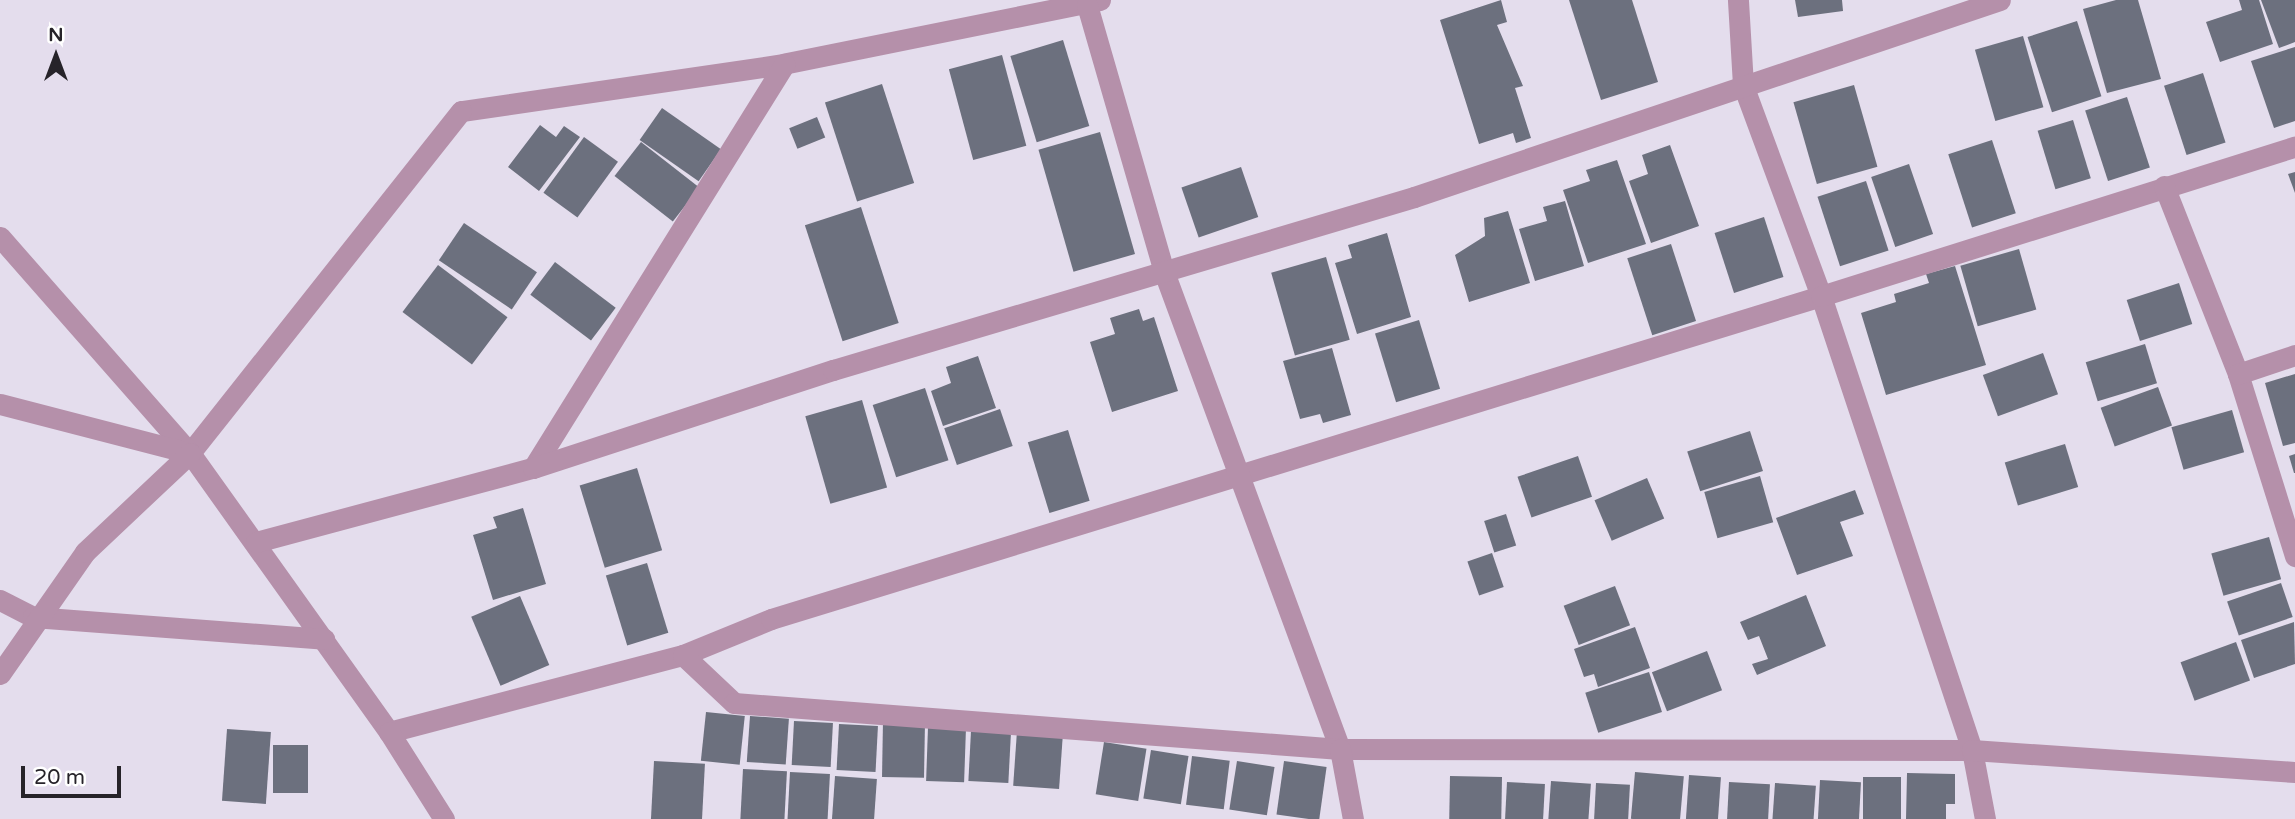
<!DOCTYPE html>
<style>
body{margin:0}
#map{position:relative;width:2295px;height:819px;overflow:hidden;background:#e4dded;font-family:"Varela Round",sans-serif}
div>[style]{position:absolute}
.building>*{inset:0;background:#6c707e;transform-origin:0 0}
.street>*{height:21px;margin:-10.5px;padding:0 10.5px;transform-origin:10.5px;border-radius:10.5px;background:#b590aa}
span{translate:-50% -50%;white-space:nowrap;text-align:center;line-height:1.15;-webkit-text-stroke:5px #fff;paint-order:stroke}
.north{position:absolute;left:21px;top:21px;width:70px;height:70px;-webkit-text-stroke:5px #fff;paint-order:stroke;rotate:0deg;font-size:19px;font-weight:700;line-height:28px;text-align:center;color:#262329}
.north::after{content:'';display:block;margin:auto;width:24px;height:32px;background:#262329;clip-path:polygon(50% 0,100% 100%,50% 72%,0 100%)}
.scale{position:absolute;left:21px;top:766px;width:100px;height:32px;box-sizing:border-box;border:4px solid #262329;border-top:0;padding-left:9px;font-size:21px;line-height:24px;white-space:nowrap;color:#262329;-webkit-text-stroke:5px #fff;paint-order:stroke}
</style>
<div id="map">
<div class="building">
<i style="clip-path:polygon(1501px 0,1507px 22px,1497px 25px,1523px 86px,1515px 88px,1531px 138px,1516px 143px,1513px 133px,1479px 144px,1440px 20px)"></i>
<i style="clip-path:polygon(1569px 0,1632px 0,1658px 82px,1601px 100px)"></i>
<i style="clip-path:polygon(1795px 0,1842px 0,1843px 11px,1798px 17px)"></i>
<i style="clip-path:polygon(2116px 0,2138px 0,2161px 79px,2107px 93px,2083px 9px)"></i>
<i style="clip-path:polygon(2239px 0,2259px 0,2273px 44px,2220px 62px,2206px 22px,2242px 10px)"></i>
<i style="clip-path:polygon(2261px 0,2295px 0,2295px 42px,2279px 48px)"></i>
<i style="left:2077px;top:21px;width:79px;height:52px;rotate:72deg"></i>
<i style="left:2023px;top:36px;width:74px;height:50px;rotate:74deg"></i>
<i style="left:1063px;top:40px;width:90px;height:55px;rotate:73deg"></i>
<i style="clip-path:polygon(2295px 47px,2295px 121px,2274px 128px,2251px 61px)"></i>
<i style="left:1002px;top:55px;width:94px;height:55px;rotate:75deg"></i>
<i style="left:2203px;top:73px;width:73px;height:41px;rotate:72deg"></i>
<i style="left:882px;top:84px;width:104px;height:60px;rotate:72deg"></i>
<i style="left:1854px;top:85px;width:85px;height:63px;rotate:74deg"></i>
<i style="left:2127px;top:97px;width:74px;height:44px;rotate:72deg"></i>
<i style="left:662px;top:108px;width:72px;height:39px;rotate:35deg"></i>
<i style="left:817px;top:117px;width:22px;height:30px;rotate:68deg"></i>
<i style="left:2073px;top:120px;width:61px;height:37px;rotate:73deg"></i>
<i style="clip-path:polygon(540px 125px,556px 137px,564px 126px,580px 137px,539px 191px,508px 167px)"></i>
<i style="left:1100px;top:132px;width:127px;height:64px;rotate:74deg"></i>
<i style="left:584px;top:137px;width:42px;height:69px;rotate:36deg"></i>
<i style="left:1992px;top:140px;width:77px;height:46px;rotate:72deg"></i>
<i style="left:641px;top:142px;width:74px;height:43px;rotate:38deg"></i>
<i style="clip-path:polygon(1670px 145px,1699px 226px,1651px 243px,1629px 181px,1648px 174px,1642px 155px)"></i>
<i style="clip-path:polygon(1617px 160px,1646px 244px,1588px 263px,1563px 190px,1590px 181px,1586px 170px)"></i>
<i style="left:1909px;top:164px;width:74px;height:40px;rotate:71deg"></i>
<i style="left:1241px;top:167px;width:53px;height:63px;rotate:71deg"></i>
<i style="clip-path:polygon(2295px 172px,2295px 193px,2288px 174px)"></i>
<i style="left:1866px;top:181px;width:73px;height:51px;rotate:72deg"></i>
<i style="clip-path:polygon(1565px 201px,1584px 266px,1535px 281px,1519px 229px,1547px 221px,1543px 207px)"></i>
<i style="left:861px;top:207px;width:122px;height:59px;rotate:72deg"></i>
<i style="clip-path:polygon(1508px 211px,1530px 283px,1469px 302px,1455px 255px,1485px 236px,1484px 218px)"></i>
<i style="left:1764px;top:217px;width:63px;height:52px;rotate:72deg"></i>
<i style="left:464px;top:223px;width:88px;height:45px;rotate:34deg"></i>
<i style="clip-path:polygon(1387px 233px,1411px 317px,1357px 334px,1335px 263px,1352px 258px,1348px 245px)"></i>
<i style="left:1671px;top:244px;width:81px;height:46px;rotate:72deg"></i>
<i style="left:2019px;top:249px;width:63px;height:61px;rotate:74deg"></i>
<i style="left:1326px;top:257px;width:86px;height:57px;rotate:74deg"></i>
<i style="left:555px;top:262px;width:76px;height:41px;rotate:37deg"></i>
<i style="left:438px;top:265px;width:87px;height:59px;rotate:37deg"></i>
<i style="clip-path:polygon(1955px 266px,1986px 365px,1886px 395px,1861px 313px,1896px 302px,1894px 294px,1929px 283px,1926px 274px)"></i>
<i style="left:2179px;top:283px;width:43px;height:55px;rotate:72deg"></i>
<i style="clip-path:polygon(1139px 309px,1143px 321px,1154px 317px,1178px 391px,1112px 412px,1090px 342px,1115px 334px,1110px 318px)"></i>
<i style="left:1419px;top:320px;width:72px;height:46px;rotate:73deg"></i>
<i style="left:2145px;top:344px;width:41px;height:62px;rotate:73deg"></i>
<i style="clip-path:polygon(1332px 348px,1351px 415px,1323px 423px,1320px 414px,1300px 419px,1283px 361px)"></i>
<i style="left:2043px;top:353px;width:44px;height:64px;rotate:70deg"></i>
<i style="clip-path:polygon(978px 356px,996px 408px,943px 426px,931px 391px,951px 383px,946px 367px)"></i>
<i style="clip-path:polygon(2295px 374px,2295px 443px,2283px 446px,2265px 383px)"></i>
<i style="left:2158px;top:387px;width:41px;height:61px;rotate:70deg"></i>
<i style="left:925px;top:388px;width:76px;height:55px;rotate:72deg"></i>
<i style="left:862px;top:400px;width:91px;height:59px;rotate:74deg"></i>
<i style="left:1000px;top:409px;width:39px;height:59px;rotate:71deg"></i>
<i style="left:2232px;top:410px;width:44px;height:63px;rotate:74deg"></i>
<i style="left:1068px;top:430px;width:74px;height:42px;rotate:73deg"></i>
<i style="left:1750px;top:431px;width:42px;height:66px;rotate:72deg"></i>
<i style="left:2065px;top:444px;width:45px;height:63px;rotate:73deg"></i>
<i style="clip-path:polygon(2295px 454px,2295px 473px,2294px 473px,2289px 456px)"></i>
<i style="left:1578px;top:456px;width:43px;height:64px;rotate:71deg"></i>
<i style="left:637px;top:468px;width:86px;height:60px;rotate:73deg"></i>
<i style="left:1760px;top:476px;width:48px;height:58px;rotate:74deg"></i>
<i style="left:1647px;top:478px;width:44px;height:57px;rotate:67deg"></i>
<i style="clip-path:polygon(1855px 490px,1864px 514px,1840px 522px,1853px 556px,1797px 575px,1776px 518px)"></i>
<i style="clip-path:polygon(523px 508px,546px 584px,493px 600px,473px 535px,497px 528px,493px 517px)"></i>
<i style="left:1506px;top:514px;width:33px;height:23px;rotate:72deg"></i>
<i style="left:2269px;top:537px;width:44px;height:60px;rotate:74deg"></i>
<i style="left:1492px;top:553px;width:36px;height:26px;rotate:71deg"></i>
<i style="left:647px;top:563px;width:73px;height:43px;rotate:73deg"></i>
<i style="left:2281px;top:583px;width:36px;height:57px;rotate:71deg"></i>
<i style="left:1615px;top:586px;width:42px;height:55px;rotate:69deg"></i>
<i style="clip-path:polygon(1806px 595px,1826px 646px,1757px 675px,1752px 664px,1768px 659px,1759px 636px,1748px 640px,1740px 622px)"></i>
<i style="left:520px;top:596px;width:75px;height:53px;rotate:67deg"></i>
<i style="clip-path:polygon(2294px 622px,2295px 664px,2254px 678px,2241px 640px)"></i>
<i style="clip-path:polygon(1635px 627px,1650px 668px,1598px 687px,1594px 674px,1584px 677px,1574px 649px)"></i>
<i style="left:2236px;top:642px;width:41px;height:59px;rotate:70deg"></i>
<i style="left:1707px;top:651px;width:42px;height:59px;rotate:69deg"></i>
<i style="left:1649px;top:672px;width:42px;height:67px;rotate:72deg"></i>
<i style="left:706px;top:712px;width:39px;height:49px;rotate:6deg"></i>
<i style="left:750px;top:716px;width:39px;height:46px;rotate:4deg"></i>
<i style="left:794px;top:721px;width:39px;height:44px;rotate:3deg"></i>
<i style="left:883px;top:721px;width:42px;height:56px;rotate:1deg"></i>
<i style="left:839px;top:724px;width:39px;height:46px;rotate:3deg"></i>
<i style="left:928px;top:727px;width:38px;height:54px;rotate:2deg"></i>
<i style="left:227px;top:729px;width:44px;height:72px;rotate:4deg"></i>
<i style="left:971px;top:731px;width:40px;height:50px;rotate:3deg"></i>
<i style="left:1017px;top:731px;width:46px;height:55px;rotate:4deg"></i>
<i style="left:1104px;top:742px;width:43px;height:53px;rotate:9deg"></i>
<i style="left:273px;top:745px;width:35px;height:48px"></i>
<i style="left:1151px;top:750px;width:38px;height:49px;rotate:9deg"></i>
<i style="left:1192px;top:756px;width:38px;height:49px;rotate:7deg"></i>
<i style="left:654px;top:761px;width:51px;height:58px;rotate:3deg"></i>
<i style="left:1237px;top:761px;width:38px;height:49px;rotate:9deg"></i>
<i style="left:1284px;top:761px;width:43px;height:54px;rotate:8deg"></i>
<i style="left:743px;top:769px;width:44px;height:50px;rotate:3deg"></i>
<i style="left:790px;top:772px;width:40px;height:47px;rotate:3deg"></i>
<i style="left:1635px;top:772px;width:49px;height:47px;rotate:5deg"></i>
<i style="clip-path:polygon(1907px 773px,1955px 774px,1955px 804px,1946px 804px,1946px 819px,1906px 819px)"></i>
<i style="left:1689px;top:775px;width:32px;height:44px;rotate:4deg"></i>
<i style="left:835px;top:776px;width:42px;height:43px;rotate:4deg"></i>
<i style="left:1450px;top:776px;width:52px;height:43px;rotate:1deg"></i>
<i style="left:1863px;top:777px;width:38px;height:42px"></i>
<i style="left:1820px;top:780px;width:41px;height:39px;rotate:3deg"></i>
<i style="left:1551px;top:781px;width:40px;height:38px;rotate:4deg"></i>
<i style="left:1507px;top:782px;width:38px;height:37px;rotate:3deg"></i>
<i style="left:1729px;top:782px;width:41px;height:37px;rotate:3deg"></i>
<i style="left:1596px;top:783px;width:34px;height:36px;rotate:3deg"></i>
<i style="left:1775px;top:783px;width:41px;height:36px;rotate:4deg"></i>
</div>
<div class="street">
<i style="left:1100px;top:0;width:322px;rotate:168.6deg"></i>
<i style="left:784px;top:64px;width:326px;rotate:171.7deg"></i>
<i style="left:461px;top:111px;width:436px;rotate:128.4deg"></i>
<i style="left:190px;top:453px;width:343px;rotate:54.5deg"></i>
<i style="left:389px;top:732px;width:304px;rotate:-14.7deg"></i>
<i style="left:683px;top:655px;width:95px;rotate:-22.2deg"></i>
<i style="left:771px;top:619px;width:1099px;rotate:-17.1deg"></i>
<i style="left:1821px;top:296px;width:225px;rotate:-110.3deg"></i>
<i style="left:1743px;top:85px;width:85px;rotate:-93.4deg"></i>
<i style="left:1087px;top:5px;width:278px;rotate:73.9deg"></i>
<i style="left:1164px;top:272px;width:508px;rotate:69.75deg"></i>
<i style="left:1340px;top:749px;width:632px;rotate:0.09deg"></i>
<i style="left:1972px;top:750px;width:478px;rotate:-108.4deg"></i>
<i style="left:1821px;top:296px;width:497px;rotate:-17.5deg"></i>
<i style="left:2164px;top:186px;width:202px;rotate:68.5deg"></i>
<i style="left:2238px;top:374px;width:191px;rotate:72.6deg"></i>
<i style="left:0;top:237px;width:288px;rotate:48.7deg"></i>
<i style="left:2238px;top:374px;width:60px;rotate:-18.4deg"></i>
<i style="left:0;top:404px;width:196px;rotate:14.5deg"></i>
<i style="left:533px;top:468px;width:476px;rotate:-58.1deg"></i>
<i style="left:256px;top:542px;width:287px;rotate:-15deg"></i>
<i style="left:533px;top:468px;width:316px;rotate:-18.1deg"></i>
<i style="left:833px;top:370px;width:606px;rotate:-16.58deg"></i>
<i style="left:1414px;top:197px;width:618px;rotate:-18.58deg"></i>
<i style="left:0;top:600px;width:37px;rotate:27deg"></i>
<i style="left:33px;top:617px;width:292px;rotate:4.3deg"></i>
<i style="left:683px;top:655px;width:70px;rotate:43.3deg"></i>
<i style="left:734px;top:703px;width:608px;rotate:4.34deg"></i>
<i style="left:1340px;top:749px;width:71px;rotate:79.5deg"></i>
<i style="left:0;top:674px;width:149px;rotate:-55.1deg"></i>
<i style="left:85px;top:552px;width:144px;rotate:-43.3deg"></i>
<i style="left:389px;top:732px;width:103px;rotate:57.7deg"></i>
<i style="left:1985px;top:819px;width:70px;rotate:-100.7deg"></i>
<i style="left:1972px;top:750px;width:324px;rotate:3.9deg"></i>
</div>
<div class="north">N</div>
<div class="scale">20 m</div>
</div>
